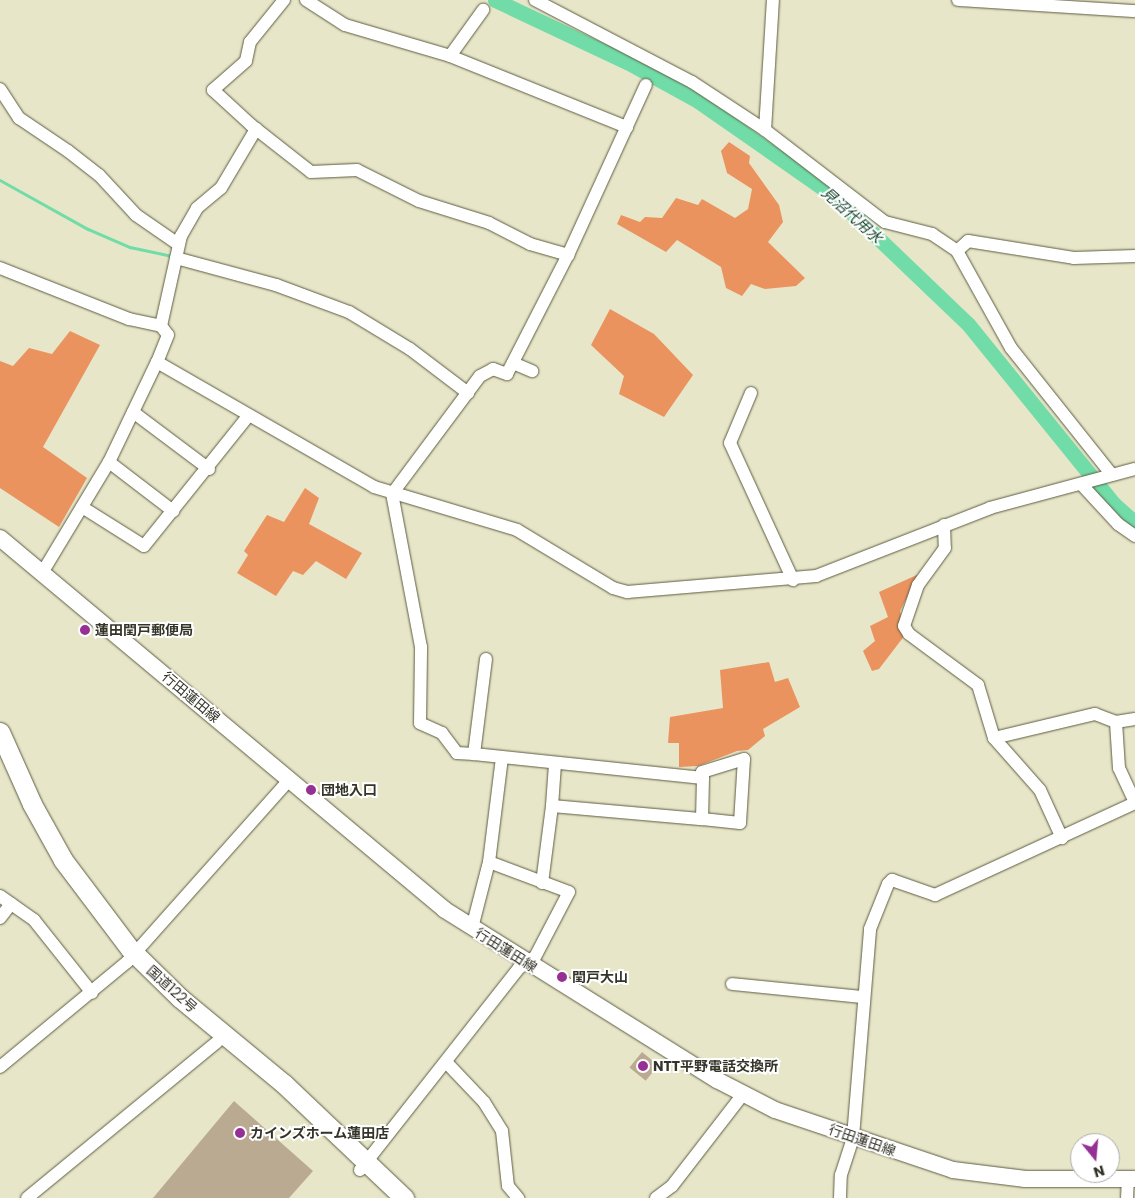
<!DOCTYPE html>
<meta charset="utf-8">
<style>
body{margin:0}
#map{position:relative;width:1135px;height:1198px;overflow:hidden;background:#e7e6c8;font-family:Poppins,"Noto Sans JP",sans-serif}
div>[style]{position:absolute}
.forest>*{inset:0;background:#ea935f}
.stream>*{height:2.5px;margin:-1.25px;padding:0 1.25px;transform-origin:1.25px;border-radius:1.25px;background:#71dca7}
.river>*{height:15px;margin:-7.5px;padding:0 7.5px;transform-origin:7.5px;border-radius:7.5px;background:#71dca7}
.building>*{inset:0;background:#baaa91;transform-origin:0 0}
.roads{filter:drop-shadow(0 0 1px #5d5c42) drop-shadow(0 0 1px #5d5c42)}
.minor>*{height:12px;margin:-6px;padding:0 6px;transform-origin:6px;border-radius:6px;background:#fff}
.major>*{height:16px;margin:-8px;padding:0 8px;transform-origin:8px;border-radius:8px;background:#fff}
.highway>*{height:19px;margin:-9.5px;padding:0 9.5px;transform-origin:9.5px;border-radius:9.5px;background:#fff}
.dots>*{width:14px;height:14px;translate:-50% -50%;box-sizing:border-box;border:2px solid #fff;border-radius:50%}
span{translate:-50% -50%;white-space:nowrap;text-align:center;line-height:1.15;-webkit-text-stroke:4px #fff;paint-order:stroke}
.poi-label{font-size:14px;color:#353429;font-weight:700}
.left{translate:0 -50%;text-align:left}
.street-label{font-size:14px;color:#353429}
.water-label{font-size:15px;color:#184530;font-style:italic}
.north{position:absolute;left:1070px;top:1133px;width:50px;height:50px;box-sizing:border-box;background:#fff;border:1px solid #aeaea9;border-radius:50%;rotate:163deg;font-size:14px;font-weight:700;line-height:20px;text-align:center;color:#353429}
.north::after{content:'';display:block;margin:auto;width:18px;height:22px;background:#963095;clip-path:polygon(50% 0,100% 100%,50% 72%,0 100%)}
</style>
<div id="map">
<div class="forest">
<i style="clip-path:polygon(729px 142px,750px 156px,749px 163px,779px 205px,783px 222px,768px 242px,805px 278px,796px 286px,765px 289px,751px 284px,742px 296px,726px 288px,721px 267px,677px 240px,666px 252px,617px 224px,621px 215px,640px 222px,645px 217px,662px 218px,676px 198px,698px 205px,702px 199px,735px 218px,748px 209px,752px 189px,727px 173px,721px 151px)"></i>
<i style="clip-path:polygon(610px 309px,654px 334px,693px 375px,664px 417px,619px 394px,624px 376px,591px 345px)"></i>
<i style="clip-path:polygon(70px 331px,100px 345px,43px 447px,87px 478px,59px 527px,0 488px,0 361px,13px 366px,29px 348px,52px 354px)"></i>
<i style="clip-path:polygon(305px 488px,319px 498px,309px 524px,362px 553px,346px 579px,316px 561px,303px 575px,293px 571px,276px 596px,237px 573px,248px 555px,244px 551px,267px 515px,284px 522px)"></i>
<i style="clip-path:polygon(919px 574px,900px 611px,905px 635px,879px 669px,872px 671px,863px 651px,875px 641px,870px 626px,888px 617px,879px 592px)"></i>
<i style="clip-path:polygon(769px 662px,775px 682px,788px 678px,800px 707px,763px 729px,765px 736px,748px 750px,737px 751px,698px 766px,679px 767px,679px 743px,668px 743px,670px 717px,723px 708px,720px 670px)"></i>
</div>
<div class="stream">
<i style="left:0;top:180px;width:101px;rotate:29.1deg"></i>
<i style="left:88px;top:229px;width:46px;rotate:23.2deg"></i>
<i style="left:130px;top:247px;width:39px;rotate:12deg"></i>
</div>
<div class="river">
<i style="left:495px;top:0;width:146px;rotate:25.2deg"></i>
<i style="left:627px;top:62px;width:81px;rotate:28.8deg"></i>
<i style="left:698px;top:101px;width:166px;rotate:34.9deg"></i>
<i style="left:834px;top:196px;width:185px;rotate:43.7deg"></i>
<i style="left:968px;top:324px;width:232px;rotate:51deg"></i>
<i style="left:1114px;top:504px;width:28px;rotate:42deg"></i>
</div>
<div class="building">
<i style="left:642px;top:1052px;width:21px;height:20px;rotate:39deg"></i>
<i style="clip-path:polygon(234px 1101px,313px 1171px,289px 1198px,153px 1198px)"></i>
</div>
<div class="roads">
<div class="minor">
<i style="left:284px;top:0;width:54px;rotate:129deg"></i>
<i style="left:250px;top:42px;width:19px;rotate:102deg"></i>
<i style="left:246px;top:61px;width:44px;rotate:138.7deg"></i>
<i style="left:213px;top:90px;width:52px;rotate:42.6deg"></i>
<i style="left:251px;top:125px;width:76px;rotate:38.1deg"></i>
<i style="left:311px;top:172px;width:46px;rotate:-2.5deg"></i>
<i style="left:357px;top:170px;width:69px;rotate:26.6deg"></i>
<i style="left:419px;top:201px;width:73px;rotate:17.4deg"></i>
<i style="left:489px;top:223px;width:46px;rotate:27.1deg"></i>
<i style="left:530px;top:244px;width:40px;rotate:16deg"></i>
<i style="left:306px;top:0;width:46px;rotate:32.7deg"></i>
<i style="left:345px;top:25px;width:109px;rotate:16.4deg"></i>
<i style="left:450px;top:56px;width:57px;rotate:-54.3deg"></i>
<i style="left:535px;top:0;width:177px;rotate:27.6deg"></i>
<i style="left:692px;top:82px;width:87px;rotate:33.3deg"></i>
<i style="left:765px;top:130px;width:151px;rotate:37.5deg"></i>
<i style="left:885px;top:222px;width:49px;rotate:14.3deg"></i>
<i style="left:932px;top:234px;width:30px;rotate:34deg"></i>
<i style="left:957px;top:251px;width:111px;rotate:60.9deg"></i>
<i style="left:1011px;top:348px;width:162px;rotate:51.5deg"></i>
<i style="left:958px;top:0;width:177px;rotate:3.6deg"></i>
<i style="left:450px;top:56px;width:191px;rotate:21.9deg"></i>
<i style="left:0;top:89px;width:35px;rotate:57deg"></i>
<i style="left:19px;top:118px;width:59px;rotate:34deg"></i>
<i style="left:68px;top:151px;width:39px;rotate:38deg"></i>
<i style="left:99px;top:175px;width:54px;rotate:47.2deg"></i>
<i style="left:136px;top:215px;width:51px;rotate:34.6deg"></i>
<i style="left:765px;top:130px;width:130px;rotate:-86.5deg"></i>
<i style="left:957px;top:251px;width:15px;rotate:-42deg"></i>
<i style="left:968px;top:241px;width:107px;rotate:9.1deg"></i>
<i style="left:1074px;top:258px;width:61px;rotate:-1.9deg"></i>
<i style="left:176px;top:258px;width:104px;rotate:15.1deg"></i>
<i style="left:276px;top:285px;width:78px;rotate:20.3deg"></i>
<i style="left:349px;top:312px;width:71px;rotate:31.2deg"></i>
<i style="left:410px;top:349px;width:73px;rotate:37.2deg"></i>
<i style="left:0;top:268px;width:139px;rotate:21.6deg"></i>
<i style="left:129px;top:319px;width:33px;rotate:12deg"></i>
<i style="left:161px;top:326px;width:11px;rotate:52deg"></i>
<i style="left:168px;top:335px;width:29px;rotate:112deg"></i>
<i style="left:161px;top:326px;width:92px;rotate:-77.5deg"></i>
<i style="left:181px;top:236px;width:32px;rotate:-60deg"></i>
<i style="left:197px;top:208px;width:31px;rotate:-40deg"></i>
<i style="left:221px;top:188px;width:69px;rotate:-59.3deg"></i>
<i style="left:513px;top:363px;width:21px;rotate:23deg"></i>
<i style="left:751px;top:393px;width:54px;rotate:112.8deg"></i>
<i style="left:730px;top:443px;width:151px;rotate:65.3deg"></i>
<i style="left:133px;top:412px;width:95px;rotate:36.9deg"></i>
<i style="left:109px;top:462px;width:81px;rotate:37.4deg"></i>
<i style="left:1081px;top:484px;width:54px;rotate:47.2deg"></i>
<i style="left:1118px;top:524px;width:21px;rotate:35deg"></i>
<i style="left:82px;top:507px;width:73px;rotate:32.2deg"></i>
<i style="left:144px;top:546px;width:166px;rotate:-51.3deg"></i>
<i style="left:944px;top:525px;width:23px;rotate:88deg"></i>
<i style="left:945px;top:548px;width:46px;rotate:126.1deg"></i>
<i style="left:918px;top:585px;width:43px;rotate:108.9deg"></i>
<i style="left:904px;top:626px;width:9px;rotate:58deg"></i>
<i style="left:909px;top:634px;width:86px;rotate:36.5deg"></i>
<i style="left:978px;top:685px;width:55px;rotate:73.2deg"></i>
<i style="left:994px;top:738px;width:69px;rotate:48.5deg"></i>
<i style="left:1040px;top:790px;width:53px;rotate:65.4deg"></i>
<i style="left:42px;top:573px;width:130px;rotate:-58.9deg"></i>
<i style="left:109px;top:462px;width:111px;rotate:-64.4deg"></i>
<i style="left:157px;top:362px;width:250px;rotate:29.9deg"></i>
<i style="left:374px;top:487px;width:149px;rotate:16.7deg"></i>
<i style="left:517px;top:530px;width:112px;rotate:31.1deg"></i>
<i style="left:613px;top:588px;width:15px;rotate:16deg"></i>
<i style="left:627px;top:592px;width:190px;rotate:-4.8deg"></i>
<i style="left:816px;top:576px;width:187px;rotate:-21.3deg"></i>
<i style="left:990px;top:508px;width:150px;rotate:-15.1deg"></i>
<i style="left:486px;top:659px;width:96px;rotate:97.2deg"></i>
<i style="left:474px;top:754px;width:230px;rotate:6deg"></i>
<i style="left:703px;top:778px;width:6px;rotate:-99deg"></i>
<i style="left:702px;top:772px;width:44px;rotate:-17.2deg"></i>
<i style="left:744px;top:759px;width:64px;rotate:93.6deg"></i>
<i style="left:740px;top:823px;width:38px;rotate:-174deg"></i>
<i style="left:1116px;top:722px;width:46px;rotate:86.3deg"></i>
<i style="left:1119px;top:768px;width:38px;rotate:65deg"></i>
<i style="left:994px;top:738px;width:104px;rotate:-13.4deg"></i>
<i style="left:1095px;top:714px;width:22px;rotate:21deg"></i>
<i style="left:1116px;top:722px;width:19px;rotate:-9deg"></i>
<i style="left:474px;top:754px;width:17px;rotate:-177deg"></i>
<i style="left:457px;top:753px;width:25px;rotate:-127deg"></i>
<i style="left:442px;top:733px;width:24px;rotate:-156deg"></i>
<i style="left:420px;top:723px;width:76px;rotate:-89.2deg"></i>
<i style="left:421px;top:647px;width:156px;rotate:-100.7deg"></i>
<i style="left:392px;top:494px;width:147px;rotate:-53.3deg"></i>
<i style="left:480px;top:376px;width:15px;rotate:-28deg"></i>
<i style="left:493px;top:369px;width:15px;rotate:20deg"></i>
<i style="left:507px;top:374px;width:134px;rotate:-62.9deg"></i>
<i style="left:568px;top:255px;width:187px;rotate:-65.4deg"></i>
<i style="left:552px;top:806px;width:42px;rotate:-85.9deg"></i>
<i style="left:542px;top:883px;width:78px;rotate:-82.6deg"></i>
<i style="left:552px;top:806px;width:151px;rotate:5deg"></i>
<i style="left:702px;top:819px;width:41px;rotate:-88.6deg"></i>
<i style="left:0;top:896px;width:42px;rotate:35.2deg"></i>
<i style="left:34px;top:920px;width:93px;rotate:51.5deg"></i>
<i style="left:0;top:918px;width:18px;rotate:-52deg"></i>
<i style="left:472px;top:928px;width:68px;rotate:-75.6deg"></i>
<i style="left:489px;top:862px;width:105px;rotate:-82.9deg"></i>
<i style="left:732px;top:984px;width:132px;rotate:5.7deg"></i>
<i style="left:446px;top:1062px;width:55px;rotate:46.5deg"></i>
<i style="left:484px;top:1102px;width:34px;rotate:58deg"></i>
<i style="left:502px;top:1131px;width:55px;rotate:83.8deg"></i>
<i style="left:508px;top:1186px;width:16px;rotate:50deg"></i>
<i style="left:0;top:1067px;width:165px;rotate:-39.6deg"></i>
<i style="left:127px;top:962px;width:244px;rotate:-48.3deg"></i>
<i style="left:360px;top:1170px;width:257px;rotate:-51.8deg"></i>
<i style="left:519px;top:968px;width:19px;rotate:-35deg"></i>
<i style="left:535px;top:957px;width:73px;rotate:-62.4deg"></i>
<i style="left:569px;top:892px;width:85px;rotate:-159.4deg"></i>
<i style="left:27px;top:1198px;width:246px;rotate:-39.4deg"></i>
<i style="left:656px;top:1198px;width:20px;rotate:-37deg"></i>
<i style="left:672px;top:1186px;width:116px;rotate:-52.3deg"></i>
<i style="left:840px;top:1198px;width:23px;rotate:-88deg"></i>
<i style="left:841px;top:1175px;width:40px;rotate:-72deg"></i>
<i style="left:853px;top:1137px;width:209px;rotate:-85.3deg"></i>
<i style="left:870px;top:929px;width:48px;rotate:-68.2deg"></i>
<i style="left:888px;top:884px;width:6px;rotate:-45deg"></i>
<i style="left:892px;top:880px;width:46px;rotate:19.2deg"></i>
<i style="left:935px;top:895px;width:220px;rotate:-24.7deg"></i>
<i style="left:1127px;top:1198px;width:19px;rotate:-87deg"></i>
</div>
<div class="major">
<i style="left:0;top:538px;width:580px;rotate:39.89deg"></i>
<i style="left:445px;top:910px;width:321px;rotate:32deg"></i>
<i style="left:717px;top:1080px;width:65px;rotate:27.3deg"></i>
<i style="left:775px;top:1110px;width:188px;rotate:18.6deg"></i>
<i style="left:953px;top:1170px;width:73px;rotate:7.1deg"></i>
<i style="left:1025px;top:1179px;width:110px"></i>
</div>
<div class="highway">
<i style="left:0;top:732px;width:79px;rotate:66deg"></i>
<i style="left:32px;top:804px;width:64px;rotate:61deg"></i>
<i style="left:63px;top:860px;width:111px;rotate:53deg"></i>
<i style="left:130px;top:949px;width:70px;rotate:44.4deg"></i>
<i style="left:180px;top:998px;width:135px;rotate:39.6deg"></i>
<i style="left:284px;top:1084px;width:166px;rotate:43.5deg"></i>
</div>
</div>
<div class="dots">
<i style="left:85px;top:630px;background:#963095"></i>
<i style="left:311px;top:790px;background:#963095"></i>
<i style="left:562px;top:977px;background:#963095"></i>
<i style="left:643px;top:1066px;background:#963095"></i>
<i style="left:240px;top:1133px;background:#963095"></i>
</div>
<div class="poi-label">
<span class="left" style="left:95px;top:630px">蓮田閏戸郵便局</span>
<span class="left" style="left:321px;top:790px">団地入口</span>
<span class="left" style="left:572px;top:977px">閏戸大山</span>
<span class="left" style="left:653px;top:1066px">NTT平野電話交換所</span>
<span class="left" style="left:250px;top:1133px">カインズホーム蓮田店</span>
</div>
<div class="street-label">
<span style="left:191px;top:697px;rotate:40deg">行田蓮田線</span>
<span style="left:506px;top:950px;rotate:32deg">行田蓮田線</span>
<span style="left:172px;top:989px;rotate:42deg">国道122号</span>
<span style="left:862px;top:1140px;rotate:19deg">行田蓮田線</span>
</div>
<div class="water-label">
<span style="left:852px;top:215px;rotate:42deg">見沼代用水</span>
</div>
<div class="north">N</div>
</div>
